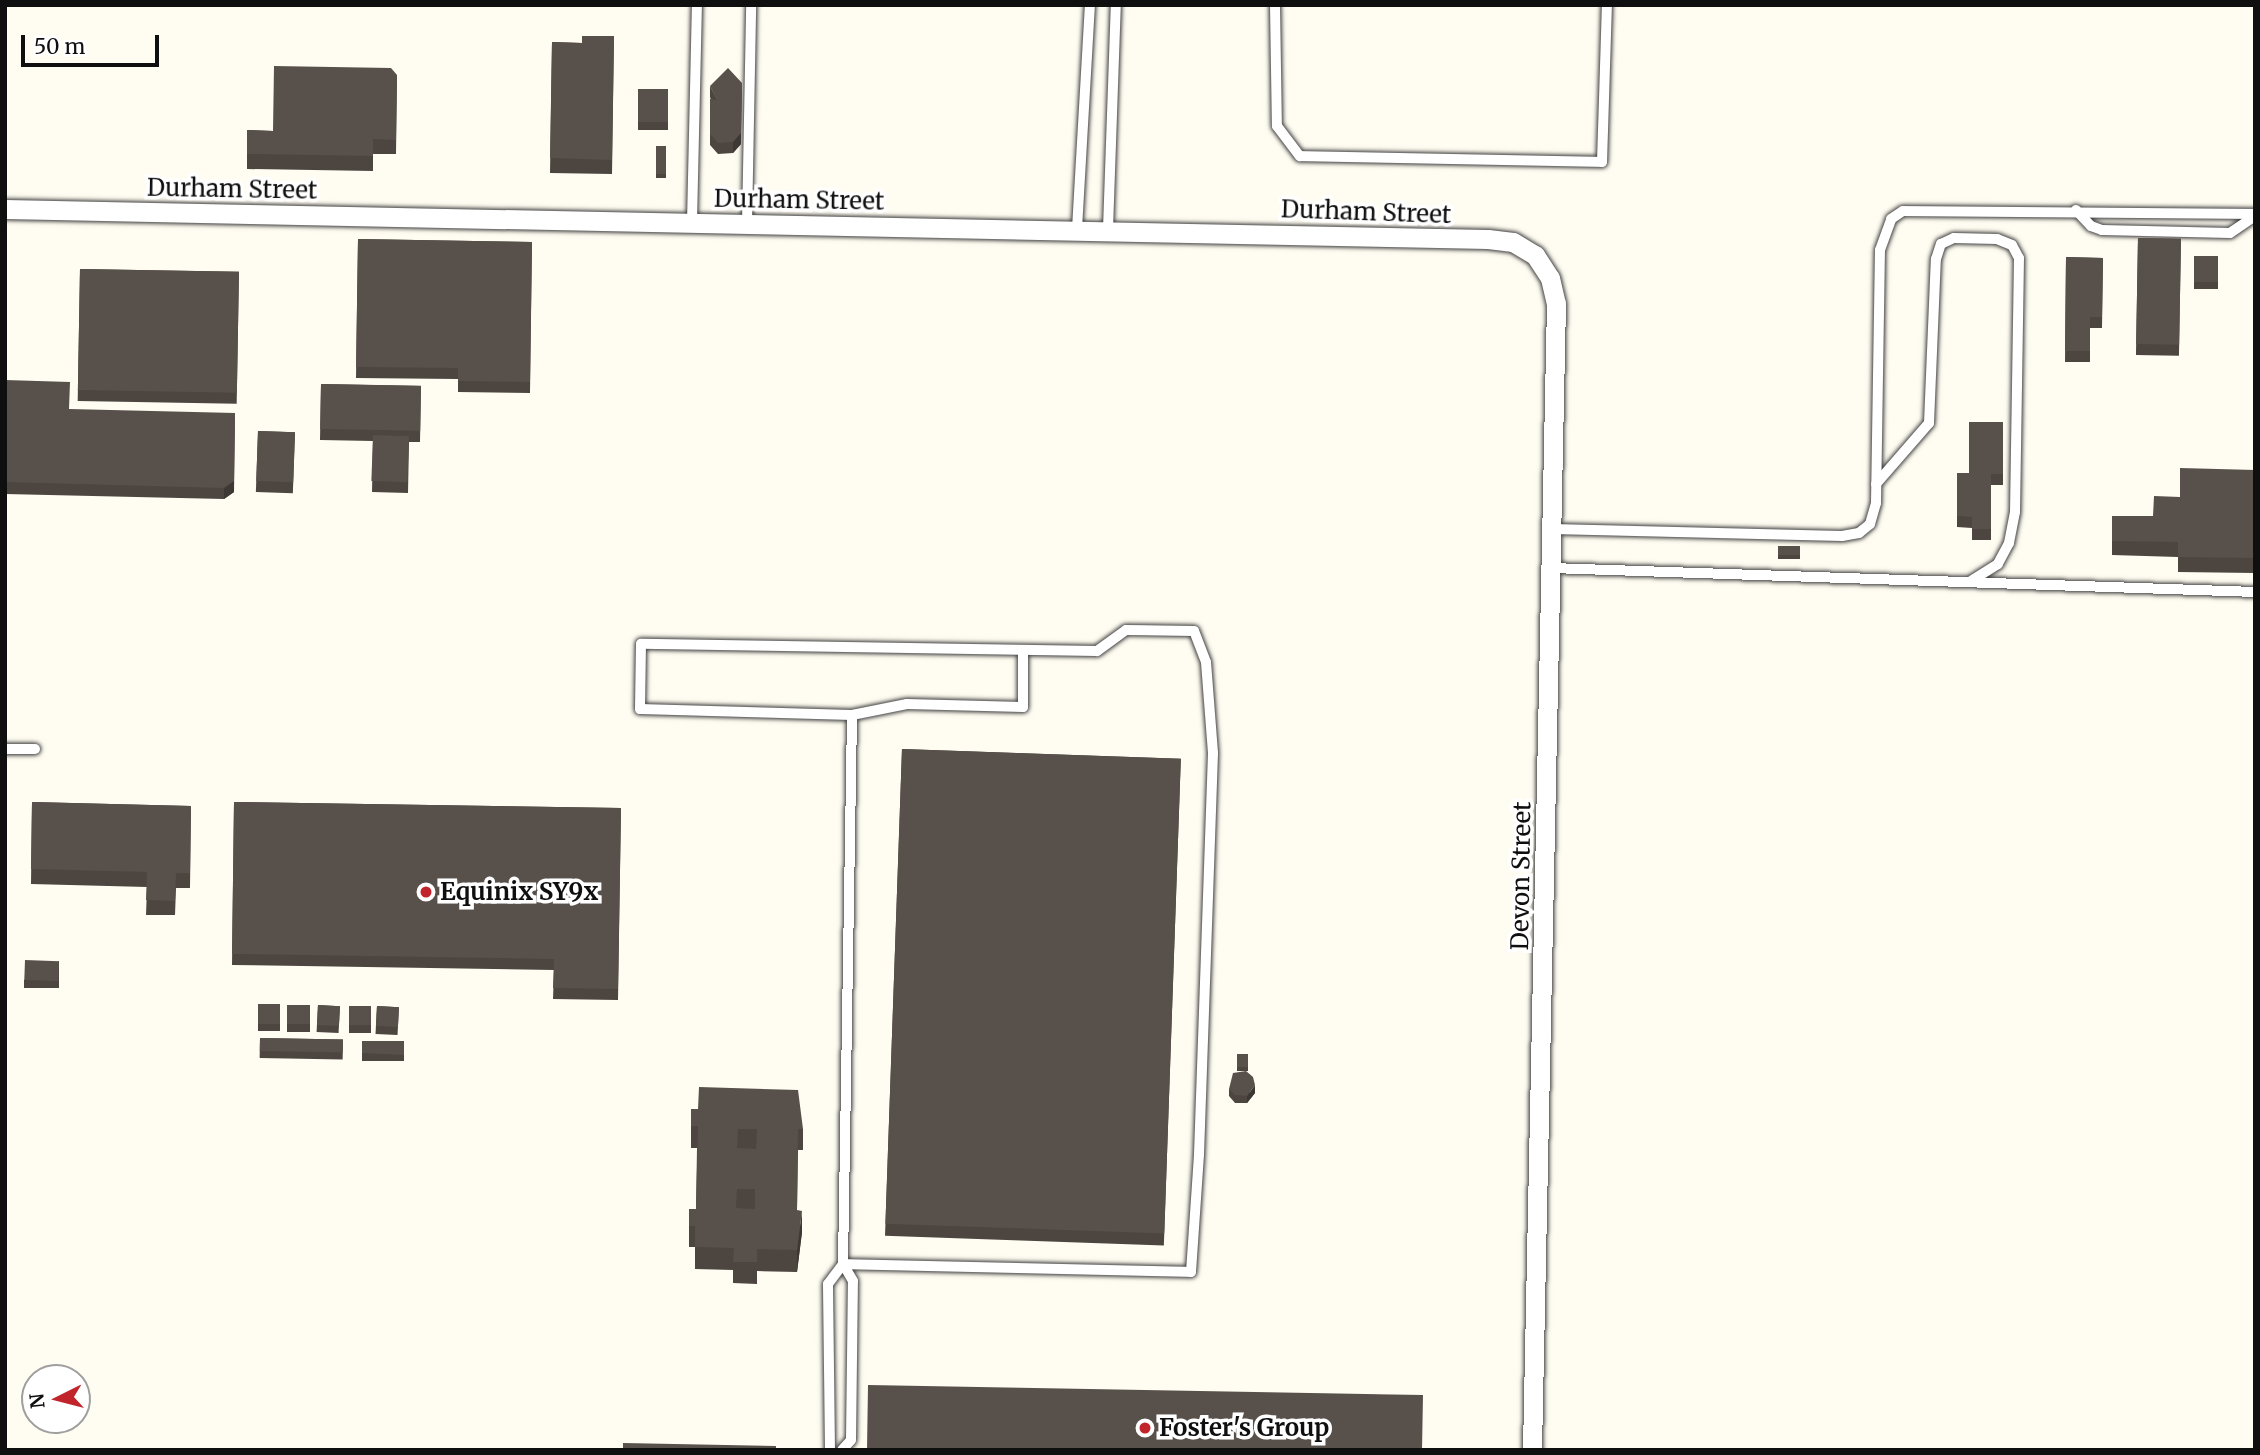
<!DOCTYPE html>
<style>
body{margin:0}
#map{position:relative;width:2260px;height:1455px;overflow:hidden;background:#fffcf1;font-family:Merriweather,serif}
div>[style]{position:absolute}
.roads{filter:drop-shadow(0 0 2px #424242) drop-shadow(0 0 2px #424242)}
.service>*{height:10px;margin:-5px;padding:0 5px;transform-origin:5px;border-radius:5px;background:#fff}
.minor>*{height:19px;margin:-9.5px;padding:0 9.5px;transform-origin:9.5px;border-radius:9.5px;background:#fff}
.wall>*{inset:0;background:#4c4540;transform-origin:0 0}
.shaded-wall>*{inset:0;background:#3e3834}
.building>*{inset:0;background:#58504b;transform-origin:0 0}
.dots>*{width:19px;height:19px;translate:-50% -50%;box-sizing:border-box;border:4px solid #fff;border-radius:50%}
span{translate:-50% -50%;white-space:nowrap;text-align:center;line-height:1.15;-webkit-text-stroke:7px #fff;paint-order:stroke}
.street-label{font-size:24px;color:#0f0f0f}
.poi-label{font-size:24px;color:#0f0f0f;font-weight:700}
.left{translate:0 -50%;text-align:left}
.frame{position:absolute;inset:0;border:7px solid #0f0f0f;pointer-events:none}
.north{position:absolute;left:21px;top:1364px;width:70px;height:70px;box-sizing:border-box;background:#fff;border:2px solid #9f9f9f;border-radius:50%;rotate:264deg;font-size:19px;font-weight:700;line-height:28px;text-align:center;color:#0f0f0f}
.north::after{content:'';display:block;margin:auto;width:24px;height:32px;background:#c2242b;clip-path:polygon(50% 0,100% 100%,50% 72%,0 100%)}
.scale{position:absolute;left:21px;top:35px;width:138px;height:32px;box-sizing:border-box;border:4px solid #0f0f0f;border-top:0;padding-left:9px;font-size:21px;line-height:24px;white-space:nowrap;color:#0f0f0f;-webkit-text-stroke:5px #fff;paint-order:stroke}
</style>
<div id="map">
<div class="roads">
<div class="service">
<i style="left:1275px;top:5px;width:121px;rotate:89.1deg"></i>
<i style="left:1277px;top:126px;width:38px;rotate:53deg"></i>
<i style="left:1300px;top:156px;width:302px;rotate:1.1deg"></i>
<i style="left:1602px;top:162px;width:157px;rotate:-88.2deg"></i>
<i style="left:2076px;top:210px;width:22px;rotate:47deg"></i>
<i style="left:2091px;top:226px;width:12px;rotate:20deg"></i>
<i style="left:2102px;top:230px;width:128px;rotate:1.3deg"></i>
<i style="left:2230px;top:233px;width:30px;rotate:-34deg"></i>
<i style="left:692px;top:222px;width:217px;rotate:-88.7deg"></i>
<i style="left:747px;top:223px;width:218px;rotate:-88.9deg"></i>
<i style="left:1077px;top:229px;width:224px;rotate:-86.7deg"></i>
<i style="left:1108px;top:229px;width:224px;rotate:-88deg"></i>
<i style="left:1876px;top:484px;width:81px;rotate:-49deg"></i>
<i style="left:1929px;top:423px;width:164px;rotate:-87.6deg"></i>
<i style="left:1936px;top:259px;width:16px;rotate:-72deg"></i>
<i style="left:1941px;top:244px;width:14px;rotate:-25deg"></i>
<i style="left:1954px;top:238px;width:43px;rotate:1.3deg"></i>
<i style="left:1997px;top:239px;width:16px;rotate:22deg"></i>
<i style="left:2012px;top:245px;width:15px;rotate:62deg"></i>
<i style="left:2019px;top:258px;width:254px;rotate:90.9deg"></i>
<i style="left:2015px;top:512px;width:32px;rotate:101deg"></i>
<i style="left:2009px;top:543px;width:24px;rotate:118deg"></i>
<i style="left:1998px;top:564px;width:31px;rotate:148deg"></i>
<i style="left:1552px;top:529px;width:290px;rotate:1.4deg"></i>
<i style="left:1842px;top:536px;width:17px;rotate:-10deg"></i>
<i style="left:1859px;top:533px;width:14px;rotate:-39deg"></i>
<i style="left:1870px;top:524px;width:22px;rotate:-74deg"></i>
<i style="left:1876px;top:503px;width:253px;rotate:-89.1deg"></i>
<i style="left:1880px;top:250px;width:33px;rotate:-70deg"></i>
<i style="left:1891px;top:219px;width:14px;rotate:-34deg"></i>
<i style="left:1903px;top:211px;width:352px;rotate:0.5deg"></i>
<i style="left:1551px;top:568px;width:704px;rotate:1.95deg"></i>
<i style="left:5px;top:749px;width:30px"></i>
<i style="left:843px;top:1264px;width:348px;rotate:1.3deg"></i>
<i style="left:1191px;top:1272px;width:118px;rotate:-86.1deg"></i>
<i style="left:1199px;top:1154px;width:401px;rotate:-88deg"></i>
<i style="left:1213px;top:753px;width:91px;rotate:-94.4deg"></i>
<i style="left:1206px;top:662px;width:33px;rotate:-111deg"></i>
<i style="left:1194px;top:631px;width:68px;rotate:-179.2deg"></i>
<i style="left:1126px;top:630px;width:36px;rotate:144deg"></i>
<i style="left:1097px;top:651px;width:456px;rotate:-179.1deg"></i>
<i style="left:641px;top:644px;width:65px;rotate:90.9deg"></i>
<i style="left:640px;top:709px;width:212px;rotate:1.6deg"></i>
<i style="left:852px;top:715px;width:56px;rotate:-11.3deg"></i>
<i style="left:907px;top:704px;width:116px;rotate:1.5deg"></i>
<i style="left:1023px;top:707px;width:57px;rotate:-90deg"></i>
<i style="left:830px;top:1450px;width:166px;rotate:-90.7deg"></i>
<i style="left:828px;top:1284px;width:25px;rotate:-53deg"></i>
<i style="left:842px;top:1450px;width:13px;rotate:-48deg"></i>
<i style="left:851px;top:1440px;width:159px;rotate:-89.3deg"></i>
<i style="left:853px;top:1281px;width:20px;rotate:-120deg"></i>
<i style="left:843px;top:1264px;width:549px;rotate:-89.06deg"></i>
</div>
<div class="minor">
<i style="left:5px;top:209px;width:1483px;rotate:1.16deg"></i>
<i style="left:1488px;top:239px;width:25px;rotate:7deg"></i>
<i style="left:1513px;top:242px;width:26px;rotate:31deg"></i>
<i style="left:1535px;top:255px;width:27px;rotate:57deg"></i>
<i style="left:1550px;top:278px;width:26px;rotate:77deg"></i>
<i style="left:1556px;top:303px;width:1147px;rotate:91.2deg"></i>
</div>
</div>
<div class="wall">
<i style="clip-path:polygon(614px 36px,612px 174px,550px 173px,552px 42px,582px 43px)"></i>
<i style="clip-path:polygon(397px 75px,396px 154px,373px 154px,373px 171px,247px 169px,247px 130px,273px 131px)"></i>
<i style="clip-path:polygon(710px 86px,741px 144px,733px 153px,718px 154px,710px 145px,710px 99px,711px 100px,710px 97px)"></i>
<i style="left:638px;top:89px;width:30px;height:41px"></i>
<i style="left:656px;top:146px;width:10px;height:32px"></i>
<i style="left:2138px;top:238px;width:43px;height:117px;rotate:1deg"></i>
<i style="clip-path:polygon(358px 239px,532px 242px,530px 393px,458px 392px,458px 379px,356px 378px)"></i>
<i style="left:2194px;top:256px;width:24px;height:33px"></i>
<i style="clip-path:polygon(2066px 257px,2103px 258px,2102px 328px,2090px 328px,2090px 362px,2065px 362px)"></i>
<i style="left:80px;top:269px;width:159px;height:132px;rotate:1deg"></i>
<i style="clip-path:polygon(5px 380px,69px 409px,234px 492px,224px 499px,5px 494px)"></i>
<i style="clip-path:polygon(321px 384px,421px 386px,420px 442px,409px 442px,408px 493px,372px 492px,373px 441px,320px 440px)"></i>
<i style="clip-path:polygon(2003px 422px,2003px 485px,1991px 485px,1991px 540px,1972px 540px,1972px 528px,1957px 527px,1957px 473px,1969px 473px)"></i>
<i style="left:258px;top:431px;width:37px;height:61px;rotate:2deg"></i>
<i style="clip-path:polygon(2255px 470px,2255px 573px,2178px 572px,2178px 557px,2112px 555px,2112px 516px,2153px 516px,2180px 497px)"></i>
<i style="left:1778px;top:546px;width:22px;height:13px"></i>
<i style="left:902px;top:749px;width:279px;height:487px;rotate:2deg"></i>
<i style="clip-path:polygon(32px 802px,191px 806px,190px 888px,176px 888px,175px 915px,146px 915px,147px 887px,31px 884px)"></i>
<i style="clip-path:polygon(234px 802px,621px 808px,618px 1000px,553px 999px,554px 970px,232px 965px)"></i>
<i style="clip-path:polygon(59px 961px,59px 988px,24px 988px,24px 980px)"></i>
<i style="left:258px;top:1004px;width:22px;height:27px"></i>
<i style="left:287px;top:1005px;width:23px;height:27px"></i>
<i style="left:318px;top:1005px;width:22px;height:27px;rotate:3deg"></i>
<i style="left:349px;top:1006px;width:22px;height:27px"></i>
<i style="left:377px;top:1006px;width:22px;height:28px;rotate:3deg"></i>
<i style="left:260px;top:1038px;width:83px;height:20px;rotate:1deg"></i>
<i style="left:362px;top:1041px;width:42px;height:20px"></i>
<i style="left:1237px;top:1054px;width:11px;height:17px"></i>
<i style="clip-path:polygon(1229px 1089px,1255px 1093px,1247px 1103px,1235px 1103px,1229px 1096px)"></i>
<i style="clip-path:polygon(691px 1109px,803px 1129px,803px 1150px,798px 1150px,797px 1210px,802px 1232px,797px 1272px,757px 1271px,757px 1284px,733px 1283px,733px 1270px,695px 1269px,695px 1247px,689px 1247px,689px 1209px,696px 1209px,697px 1148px,691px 1148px)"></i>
</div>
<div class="shaded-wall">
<i style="clip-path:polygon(742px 83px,741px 144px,733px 153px,733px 142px)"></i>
<i style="clip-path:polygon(235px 413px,234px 492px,224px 499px,224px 488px)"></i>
<i style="clip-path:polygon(1255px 1085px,1255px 1093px,1247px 1103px,1247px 1096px)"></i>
<i style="clip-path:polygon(802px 1211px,802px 1232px,797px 1272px,797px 1250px)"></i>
</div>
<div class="building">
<i style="clip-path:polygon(582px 36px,614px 36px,612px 160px,550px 158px,552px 42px,582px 43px)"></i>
<i style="clip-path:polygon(274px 66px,391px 68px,397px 75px,396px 140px,373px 139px,373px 156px,247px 154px,247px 130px,273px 131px)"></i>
<i style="clip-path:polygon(728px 68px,742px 83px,741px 133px,733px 142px,718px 143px,710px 134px,710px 99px,717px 100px,710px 86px)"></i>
<i style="left:638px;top:89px;width:30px;height:33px"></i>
<i style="left:656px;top:146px;width:10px;height:28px"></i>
<i style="left:2138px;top:238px;width:43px;height:106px;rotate:1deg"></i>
<i style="clip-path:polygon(358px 239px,532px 242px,530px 382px,458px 381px,458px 368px,356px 367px)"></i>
<i style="left:2194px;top:256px;width:24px;height:26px"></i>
<i style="clip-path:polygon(2066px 257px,2103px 258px,2102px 317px,2090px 317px,2090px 351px,2065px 351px)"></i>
<i style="left:80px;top:269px;width:159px;height:121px;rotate:1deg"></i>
<i style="clip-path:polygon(5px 380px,70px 382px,69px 409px,235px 413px,234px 481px,224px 488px,5px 482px)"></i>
<i style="left:321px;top:384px;width:100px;height:45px;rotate:1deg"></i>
<i style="clip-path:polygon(1969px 422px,2003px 422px,2003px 474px,1991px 474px,1991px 529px,1972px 529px,1972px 517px,1957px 516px,1957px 473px,1969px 473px)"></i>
<i style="left:258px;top:431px;width:37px;height:50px;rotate:2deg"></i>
<i style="left:373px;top:435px;width:36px;height:46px;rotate:2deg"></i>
<i style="clip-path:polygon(2180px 468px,2255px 470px,2255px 558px,2178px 557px,2178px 542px,2112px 541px,2112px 516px,2153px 516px,2154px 496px,2180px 497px)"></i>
<i style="left:1778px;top:546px;width:22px;height:9px"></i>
<i style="left:902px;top:749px;width:279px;height:475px;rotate:2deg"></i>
<i style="clip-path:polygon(32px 802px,191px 806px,190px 873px,176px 873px,175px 901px,146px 900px,147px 872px,31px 869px)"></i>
<i style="clip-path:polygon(234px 802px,621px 808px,618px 989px,553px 988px,554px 959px,232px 954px)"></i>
<i style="left:25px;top:960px;width:34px;height:20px;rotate:2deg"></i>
<i style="left:258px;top:1004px;width:22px;height:20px"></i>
<i style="left:287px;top:1005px;width:23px;height:19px"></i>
<i style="left:318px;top:1005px;width:22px;height:20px;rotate:3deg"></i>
<i style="left:349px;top:1006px;width:22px;height:19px"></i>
<i style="left:377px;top:1006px;width:22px;height:20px;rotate:3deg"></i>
<i style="left:260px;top:1038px;width:83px;height:13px;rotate:1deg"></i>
<i style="clip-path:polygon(362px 1041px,404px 1041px,404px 1055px,362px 1053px)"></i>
<i style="left:1237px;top:1054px;width:11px;height:13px"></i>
<i style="clip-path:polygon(1246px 1071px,1253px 1077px,1255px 1085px,1247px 1096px,1235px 1095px,1229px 1089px,1233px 1073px)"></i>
<i style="clip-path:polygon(evenodd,699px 1087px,798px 1090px,803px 1129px,798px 1129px,797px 1210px,802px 1211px,797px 1250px,757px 1249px,757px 1262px,733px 1262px,734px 1248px,695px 1247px,695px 1226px,689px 1226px,689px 1209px,696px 1209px,698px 1126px,691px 1126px,691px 1109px,698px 1109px,699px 1087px,738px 1129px,757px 1129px,756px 1149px,737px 1148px,738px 1129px,699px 1087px,737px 1189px,755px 1189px,755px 1209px,736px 1208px,737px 1189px)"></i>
<i style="clip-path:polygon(868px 1385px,1423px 1395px,1422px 1450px,867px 1450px)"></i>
<i style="clip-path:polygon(623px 1443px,776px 1446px,776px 1450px,623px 1450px)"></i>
</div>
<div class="dots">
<i style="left:426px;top:892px;background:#c2242b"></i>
<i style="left:1145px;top:1428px;background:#c2242b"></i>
</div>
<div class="street-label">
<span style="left:232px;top:189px;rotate:1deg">Durham Street</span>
<span style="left:799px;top:200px;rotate:1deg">Durham Street</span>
<span style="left:1366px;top:212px;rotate:2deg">Durham Street</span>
<span style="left:1521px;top:876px;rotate:-89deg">Devon Street</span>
</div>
<div class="poi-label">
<span class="left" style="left:440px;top:892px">Equinix SY9x</span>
<span class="left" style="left:1159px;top:1428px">Foster's Group</span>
</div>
<div class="frame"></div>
<div class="north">N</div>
<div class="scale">50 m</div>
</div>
